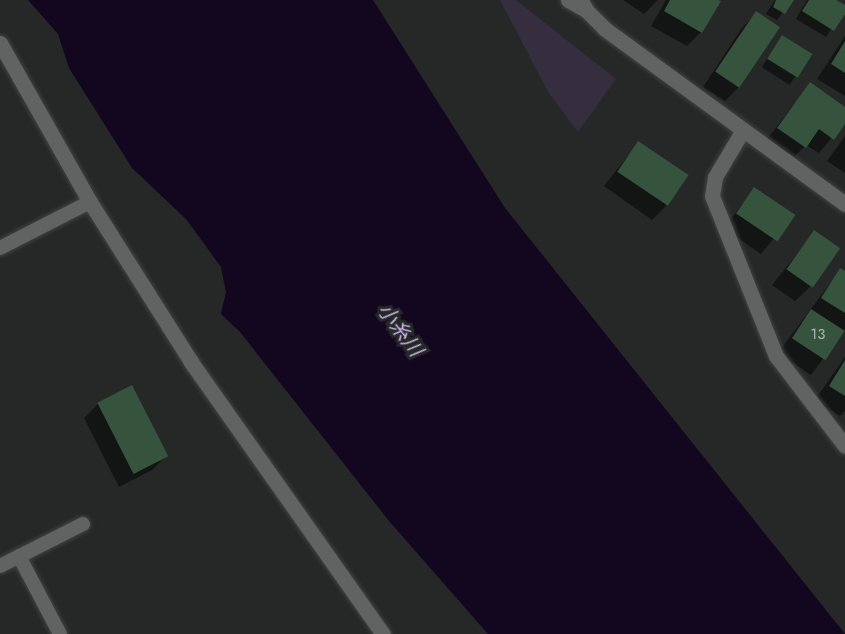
<!DOCTYPE html>
<meta charset="utf-8">
<style>
body{margin:0}
#map{position:relative;width:845px;height:634px;overflow:hidden;background:#252826;font-family:Jost,"Noto Sans JP",sans-serif}
div>[style]{position:absolute}
.green>*{inset:0;background:#352e3f}
.water>*{inset:0;background:#12071e}
.shadow>*{inset:0;background:#0007;transform-origin:0 0}
.building>*{inset:0;background:#36533e;transform-origin:0 0}
.roads{filter:drop-shadow(0 0 2px #414341) drop-shadow(0 0 2px #414341)}
.lane>*{height:14px;margin:-7px;padding:0 7px;transform-origin:7px;border-radius:7px;background:#606361}
.street>*{height:15px;margin:-7.5px;padding:0 7.5px;transform-origin:7.5px;border-radius:7.5px;background:#606361}
.secondary>*{height:15px;margin:-7.5px;padding:0 7.5px;transform-origin:7.5px;border-radius:7.5px;background:#606361}
span{translate:-50% -50%;white-space:nowrap;text-align:center;line-height:1.15;-webkit-text-stroke:6px #252826;paint-order:stroke}
.number-label{font-size:15px;color:#aab2ac}
.number-label span{-webkit-text-stroke-width:0}
.water-label{font-size:20px;color:#c8b3e9;font-style:italic}
</style>
<div id="map">
<div class="green">
<i style="clip-path:polygon(500px 0,516px 0,616px 79px,578px 132px,548px 92px)"></i>
</div>
<div class="water">
<i style="clip-path:polygon(28px 0,373px 0,505px 208px,845px 634px,488px 634px,389px 521px,240px 332px,221px 314px,226px 292px,221px 267px,186px 219px,132px 168px,69px 68px,58px 34px)"></i>
</div>
<div class="shadow">
<i style="clip-path:polygon(623px 0,658px 0,644px 14px)"></i>
<i style="clip-path:polygon(666px 0,715px 0,701px 32px,687px 46px,651px 26px)"></i>
<i style="clip-path:polygon(775px 0,792px 0,777px 20px,766px 14px)"></i>
<i style="clip-path:polygon(807px 0,833px 0,845px 7px,826px 37px,796px 19px)"></i>
<i style="clip-path:polygon(756px 13px,739px 87px,725px 101px,703px 87px,742px 28px)"></i>
<i style="left:782px;top:36px;width:33px;height:37px;rotate:33deg"></i>
<i style="clip-path:polygon(845px 36px,845px 96px,817px 79px)"></i>
<i style="clip-path:polygon(810px 84px,845px 109px,845px 122px,819px 153px,806px 145px,790px 161px,764px 143px)"></i>
<i style="clip-path:polygon(845px 136px,845px 173px,827px 161px)"></i>
<i style="clip-path:polygon(638px 143px,666px 206px,652px 220px,604px 186px)"></i>
<i style="clip-path:polygon(755px 189px,793px 215px,761px 254px,723px 228px)"></i>
<i style="clip-path:polygon(815px 232px,810px 287px,795px 301px,772px 285px)"></i>
<i style="clip-path:polygon(840px 270px,845px 273px,845px 329px,811px 375px,778px 353px)"></i>
<i style="clip-path:polygon(845px 357px,845px 411px,840px 416px,815px 400px)"></i>
<i style="clip-path:polygon(98px 404px,167px 455px,152px 470px,119px 487px,84px 418px)"></i>
</div>
<div class="building">
<i style="clip-path:polygon(670px 0,718px 0,721px 1px,702px 33px,664px 11px)"></i>
<i style="clip-path:polygon(776px 0,794px 0,785px 14px,773px 7px)"></i>
<i style="clip-path:polygon(809px 0,836px 0,845px 5px,845px 14px,834px 31px,802px 11px)"></i>
<i style="left:756px;top:11px;width:29px;height:73px;rotate:34deg"></i>
<i style="left:782px;top:35px;width:36px;height:28px;rotate:32deg"></i>
<i style="clip-path:polygon(845px 41px,845px 73px,831px 64px)"></i>
<i style="clip-path:polygon(810px 82px,845px 107px,845px 124px,834px 140px,819px 129px,806px 148px,777px 128px)"></i>
<i style="left:638px;top:141px;width:61px;height:37px;rotate:34deg"></i>
<i style="left:754px;top:187px;width:50px;height:32px;rotate:34deg"></i>
<i style="left:814px;top:230px;width:32px;height:48px;rotate:35deg"></i>
<i style="clip-path:polygon(840px 268px,845px 271px,845px 313px,821px 298px)"></i>
<i style="left:811px;top:309px;width:40px;height:35px;rotate:33deg"></i>
<i style="clip-path:polygon(845px 360px,845px 396px,829px 386px)"></i>
<i style="left:132px;top:385px;width:80px;height:39px;rotate:63deg"></i>
</div>
<div class="roads">
<div class="lane">
<i style="left:0;top:248px;width:101px;rotate:-27.1deg"></i>
<i style="left:19px;top:556px;width:88px;rotate:62.3deg"></i>
<i style="left:0;top:566px;width:93px;rotate:-26.8deg"></i>
</div>
<div class="street">
<i style="left:568px;top:0;width:21px;rotate:29deg"></i>
<i style="left:0;top:43px;width:183px;rotate:60.5deg"></i>
<i style="left:90px;top:202px;width:189px;rotate:57.7deg"></i>
<i style="left:191px;top:362px;width:333px;rotate:54.8deg"></i>
<i style="left:743px;top:130px;width:55px;rotate:120.8deg"></i>
<i style="left:715px;top:177px;width:19px;rotate:99deg"></i>
<i style="left:712px;top:196px;width:172px;rotate:68.2deg"></i>
<i style="left:776px;top:356px;width:113px;rotate:52.5deg"></i>
</div>
<div class="secondary">
<i style="left:581px;top:0;width:11px;rotate:63deg"></i>
<i style="left:586px;top:10px;width:27px;rotate:45deg"></i>
<i style="left:605px;top:29px;width:297px;rotate:36.1deg"></i>
</div>
</div>
<div class="number-label">
<span style="left:818px;top:335px">13</span>
</div>
<div class="water-label">
<span style="left:400px;top:330px;rotate:53deg">小糸川</span>
</div>
</div>
